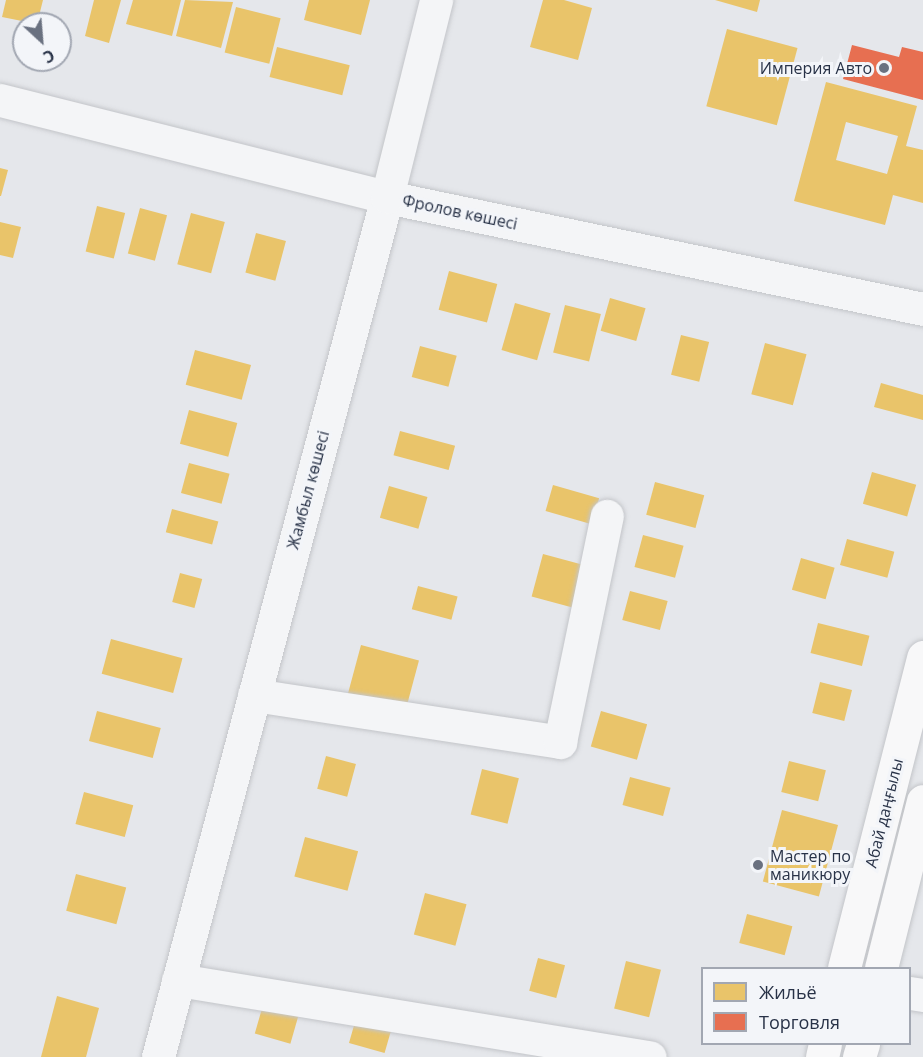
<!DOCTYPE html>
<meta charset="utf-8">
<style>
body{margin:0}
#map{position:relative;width:923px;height:1057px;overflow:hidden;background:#e5e7eb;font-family:"Open Sans",sans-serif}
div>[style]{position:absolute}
.homes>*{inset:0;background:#e9c46a;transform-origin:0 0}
.shops>*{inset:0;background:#e76f51}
.roads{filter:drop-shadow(0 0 2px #c3c5c9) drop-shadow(0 0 2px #c3c5c9)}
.minor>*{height:33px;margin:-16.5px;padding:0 16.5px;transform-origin:16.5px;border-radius:16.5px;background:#f4f5f7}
.major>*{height:33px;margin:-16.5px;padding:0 16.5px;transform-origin:16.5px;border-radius:16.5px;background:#f8f8f9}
.dots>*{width:16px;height:16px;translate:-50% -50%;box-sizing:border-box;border:3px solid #f3f5f9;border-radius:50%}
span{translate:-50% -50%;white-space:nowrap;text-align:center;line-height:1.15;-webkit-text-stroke:6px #f3f5f9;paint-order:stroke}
.poi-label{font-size:16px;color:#283247}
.right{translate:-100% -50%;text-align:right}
.left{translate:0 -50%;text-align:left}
.street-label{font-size:16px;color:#283247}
.legend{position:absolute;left:701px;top:967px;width:210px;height:78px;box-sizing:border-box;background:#f3f5f9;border:2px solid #a2a7b2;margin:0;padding:8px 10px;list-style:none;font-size:18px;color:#283247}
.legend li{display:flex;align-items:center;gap:12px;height:30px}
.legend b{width:30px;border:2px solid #a2a7b2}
.north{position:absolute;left:12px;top:12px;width:60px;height:60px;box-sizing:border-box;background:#f3f5f9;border:2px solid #a2a7b2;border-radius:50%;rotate:154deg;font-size:16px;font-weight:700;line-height:24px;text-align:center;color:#283247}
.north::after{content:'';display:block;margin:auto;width:21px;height:27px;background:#6a7180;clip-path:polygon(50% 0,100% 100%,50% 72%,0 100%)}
</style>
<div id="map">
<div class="homes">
<i style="clip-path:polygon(6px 0,43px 0,37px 24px,2px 17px)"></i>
<i style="clip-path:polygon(94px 0,121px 0,109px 43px,85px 36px)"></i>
<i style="clip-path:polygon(133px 0,181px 0,172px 36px,126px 24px)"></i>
<i style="clip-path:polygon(185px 0,233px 2px,221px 48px,176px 36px)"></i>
<i style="clip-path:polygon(309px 0,370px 0,361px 35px,304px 20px)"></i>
<i style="clip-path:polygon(543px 0,564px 0,592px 8px,578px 60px,530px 47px)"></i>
<i style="clip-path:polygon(715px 0,760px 0,757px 12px)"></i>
<i style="left:236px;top:7px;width:46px;height:47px;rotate:14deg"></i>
<i style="left:727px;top:29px;width:73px;height:80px;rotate:15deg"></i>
<i style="left:277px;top:47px;width:75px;height:31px;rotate:14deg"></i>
<i style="clip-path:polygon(evenodd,826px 82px,917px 106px,906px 146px,923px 150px,923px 203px,893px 195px,885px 225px,794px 201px,826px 82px,846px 122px,898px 136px,887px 174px,836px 160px,846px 122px)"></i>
<i style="clip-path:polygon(0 168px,8px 170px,1px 196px,0 196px)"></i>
<i style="left:97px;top:206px;width:29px;height:47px;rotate:14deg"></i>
<i style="left:140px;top:208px;width:28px;height:47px;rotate:15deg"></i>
<i style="left:191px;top:213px;width:35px;height:53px;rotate:15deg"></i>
<i style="clip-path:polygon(0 222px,21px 227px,13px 258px,0 255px)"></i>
<i style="left:256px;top:233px;width:31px;height:41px;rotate:15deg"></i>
<i style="left:449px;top:271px;width:50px;height:40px;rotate:15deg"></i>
<i style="left:610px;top:298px;width:37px;height:34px;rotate:16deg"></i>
<i style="left:515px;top:303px;width:37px;height:49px;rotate:16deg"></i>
<i style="left:565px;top:305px;width:37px;height:49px;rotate:14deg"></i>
<i style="left:681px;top:335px;width:29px;height:41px;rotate:14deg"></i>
<i style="left:765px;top:343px;width:43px;height:53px;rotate:15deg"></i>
<i style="left:420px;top:346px;width:38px;height:32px;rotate:15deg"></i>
<i style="left:195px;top:350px;width:58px;height:36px;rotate:15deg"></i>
<i style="clip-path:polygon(881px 383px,923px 395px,923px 420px,874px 407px)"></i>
<i style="left:189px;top:410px;width:50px;height:35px;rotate:15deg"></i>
<i style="left:400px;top:431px;width:57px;height:25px;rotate:15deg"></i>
<i style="left:189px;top:463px;width:42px;height:31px;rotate:15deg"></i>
<i style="left:872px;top:472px;width:46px;height:33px;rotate:16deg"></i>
<i style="left:655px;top:482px;width:51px;height:34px;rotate:15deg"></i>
<i style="left:553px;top:485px;width:48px;height:27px;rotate:16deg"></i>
<i style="left:389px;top:486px;width:40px;height:33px;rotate:16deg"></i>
<i style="left:172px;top:509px;width:48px;height:24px;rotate:15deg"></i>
<i style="left:643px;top:535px;width:42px;height:33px;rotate:15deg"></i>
<i style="left:847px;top:539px;width:49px;height:27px;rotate:15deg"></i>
<i style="left:543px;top:554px;width:47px;height:44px;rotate:15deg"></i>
<i style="left:801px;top:558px;width:35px;height:33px;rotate:16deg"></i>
<i style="left:180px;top:573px;width:23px;height:30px;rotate:15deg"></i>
<i style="left:418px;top:586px;width:41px;height:24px;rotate:15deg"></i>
<i style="left:630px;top:591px;width:39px;height:30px;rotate:15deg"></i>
<i style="left:818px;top:623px;width:53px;height:31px;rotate:14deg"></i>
<i style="left:111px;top:639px;width:74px;height:36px;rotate:15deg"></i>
<i style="left:361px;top:645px;width:60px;height:56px;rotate:15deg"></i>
<i style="left:820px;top:682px;width:33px;height:32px;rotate:14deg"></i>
<i style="left:97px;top:711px;width:66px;height:31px;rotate:15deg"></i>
<i style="left:601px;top:711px;width:48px;height:37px;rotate:16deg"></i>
<i style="left:326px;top:756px;width:31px;height:34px;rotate:15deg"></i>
<i style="left:789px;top:761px;width:38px;height:32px;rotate:14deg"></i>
<i style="left:482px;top:769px;width:38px;height:47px;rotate:14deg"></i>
<i style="left:630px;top:777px;width:42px;height:29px;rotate:15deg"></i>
<i style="left:84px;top:792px;width:51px;height:33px;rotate:15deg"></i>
<i style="left:782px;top:810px;width:58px;height:74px;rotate:15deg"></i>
<i style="left:305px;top:837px;width:55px;height:41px;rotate:15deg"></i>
<i style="left:76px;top:874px;width:52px;height:38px;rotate:15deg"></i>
<i style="left:425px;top:893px;width:43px;height:43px;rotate:15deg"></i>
<i style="left:747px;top:914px;width:47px;height:30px;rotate:15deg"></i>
<i style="left:538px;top:958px;width:28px;height:34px;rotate:15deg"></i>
<i style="left:626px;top:961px;width:36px;height:49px;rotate:14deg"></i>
<i style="clip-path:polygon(57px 996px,99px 1008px,86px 1057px,41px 1057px)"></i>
<i style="left:265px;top:998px;width:37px;height:37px;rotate:16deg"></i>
<i style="left:357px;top:1015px;width:37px;height:29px;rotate:16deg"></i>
</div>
<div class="shops">
<i style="clip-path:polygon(852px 45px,899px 57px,902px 47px,923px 52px,923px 100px,843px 79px)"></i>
</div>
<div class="roads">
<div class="minor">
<i style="left:0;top:100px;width:399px;rotate:14.1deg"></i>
<i style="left:387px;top:197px;width:548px;rotate:11.8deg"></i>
<i style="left:254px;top:695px;width:310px;rotate:8.7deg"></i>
<i style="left:560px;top:742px;width:231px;rotate:-78.3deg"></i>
<i style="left:178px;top:980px;width:478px;rotate:9.3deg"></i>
<i style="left:910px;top:993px;width:13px;rotate:9deg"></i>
<i style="left:158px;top:1057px;width:890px;rotate:-75.09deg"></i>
<i style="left:387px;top:197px;width:203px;rotate:-76deg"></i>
</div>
<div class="major">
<i style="left:844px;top:968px;width:321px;rotate:-75.7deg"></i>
<i style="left:881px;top:968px;width:172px;rotate:-75.9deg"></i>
<i style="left:822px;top:1057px;width:13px;rotate:-77deg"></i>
<i style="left:859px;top:1057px;width:14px;rotate:-73deg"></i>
</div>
</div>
<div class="dots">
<i style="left:884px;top:68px;background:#6a7180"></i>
<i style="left:758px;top:865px;background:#6a7180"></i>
</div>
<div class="poi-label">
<span class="right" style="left:872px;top:68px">Империя Авто</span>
<span class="left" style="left:770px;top:865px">Мастер по<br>маникюру</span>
</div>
<div class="street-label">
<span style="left:460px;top:212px;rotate:12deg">Фролов көшесі</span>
<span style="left:308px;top:490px;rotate:-75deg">Жамбыл көшесі</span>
<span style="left:884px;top:813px;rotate:-76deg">Абай даңғылы</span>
</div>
<ul class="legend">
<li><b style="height:16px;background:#e9c46a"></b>Жильё</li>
<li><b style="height:16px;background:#e76f51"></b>Торговля</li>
</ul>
<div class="north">С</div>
</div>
